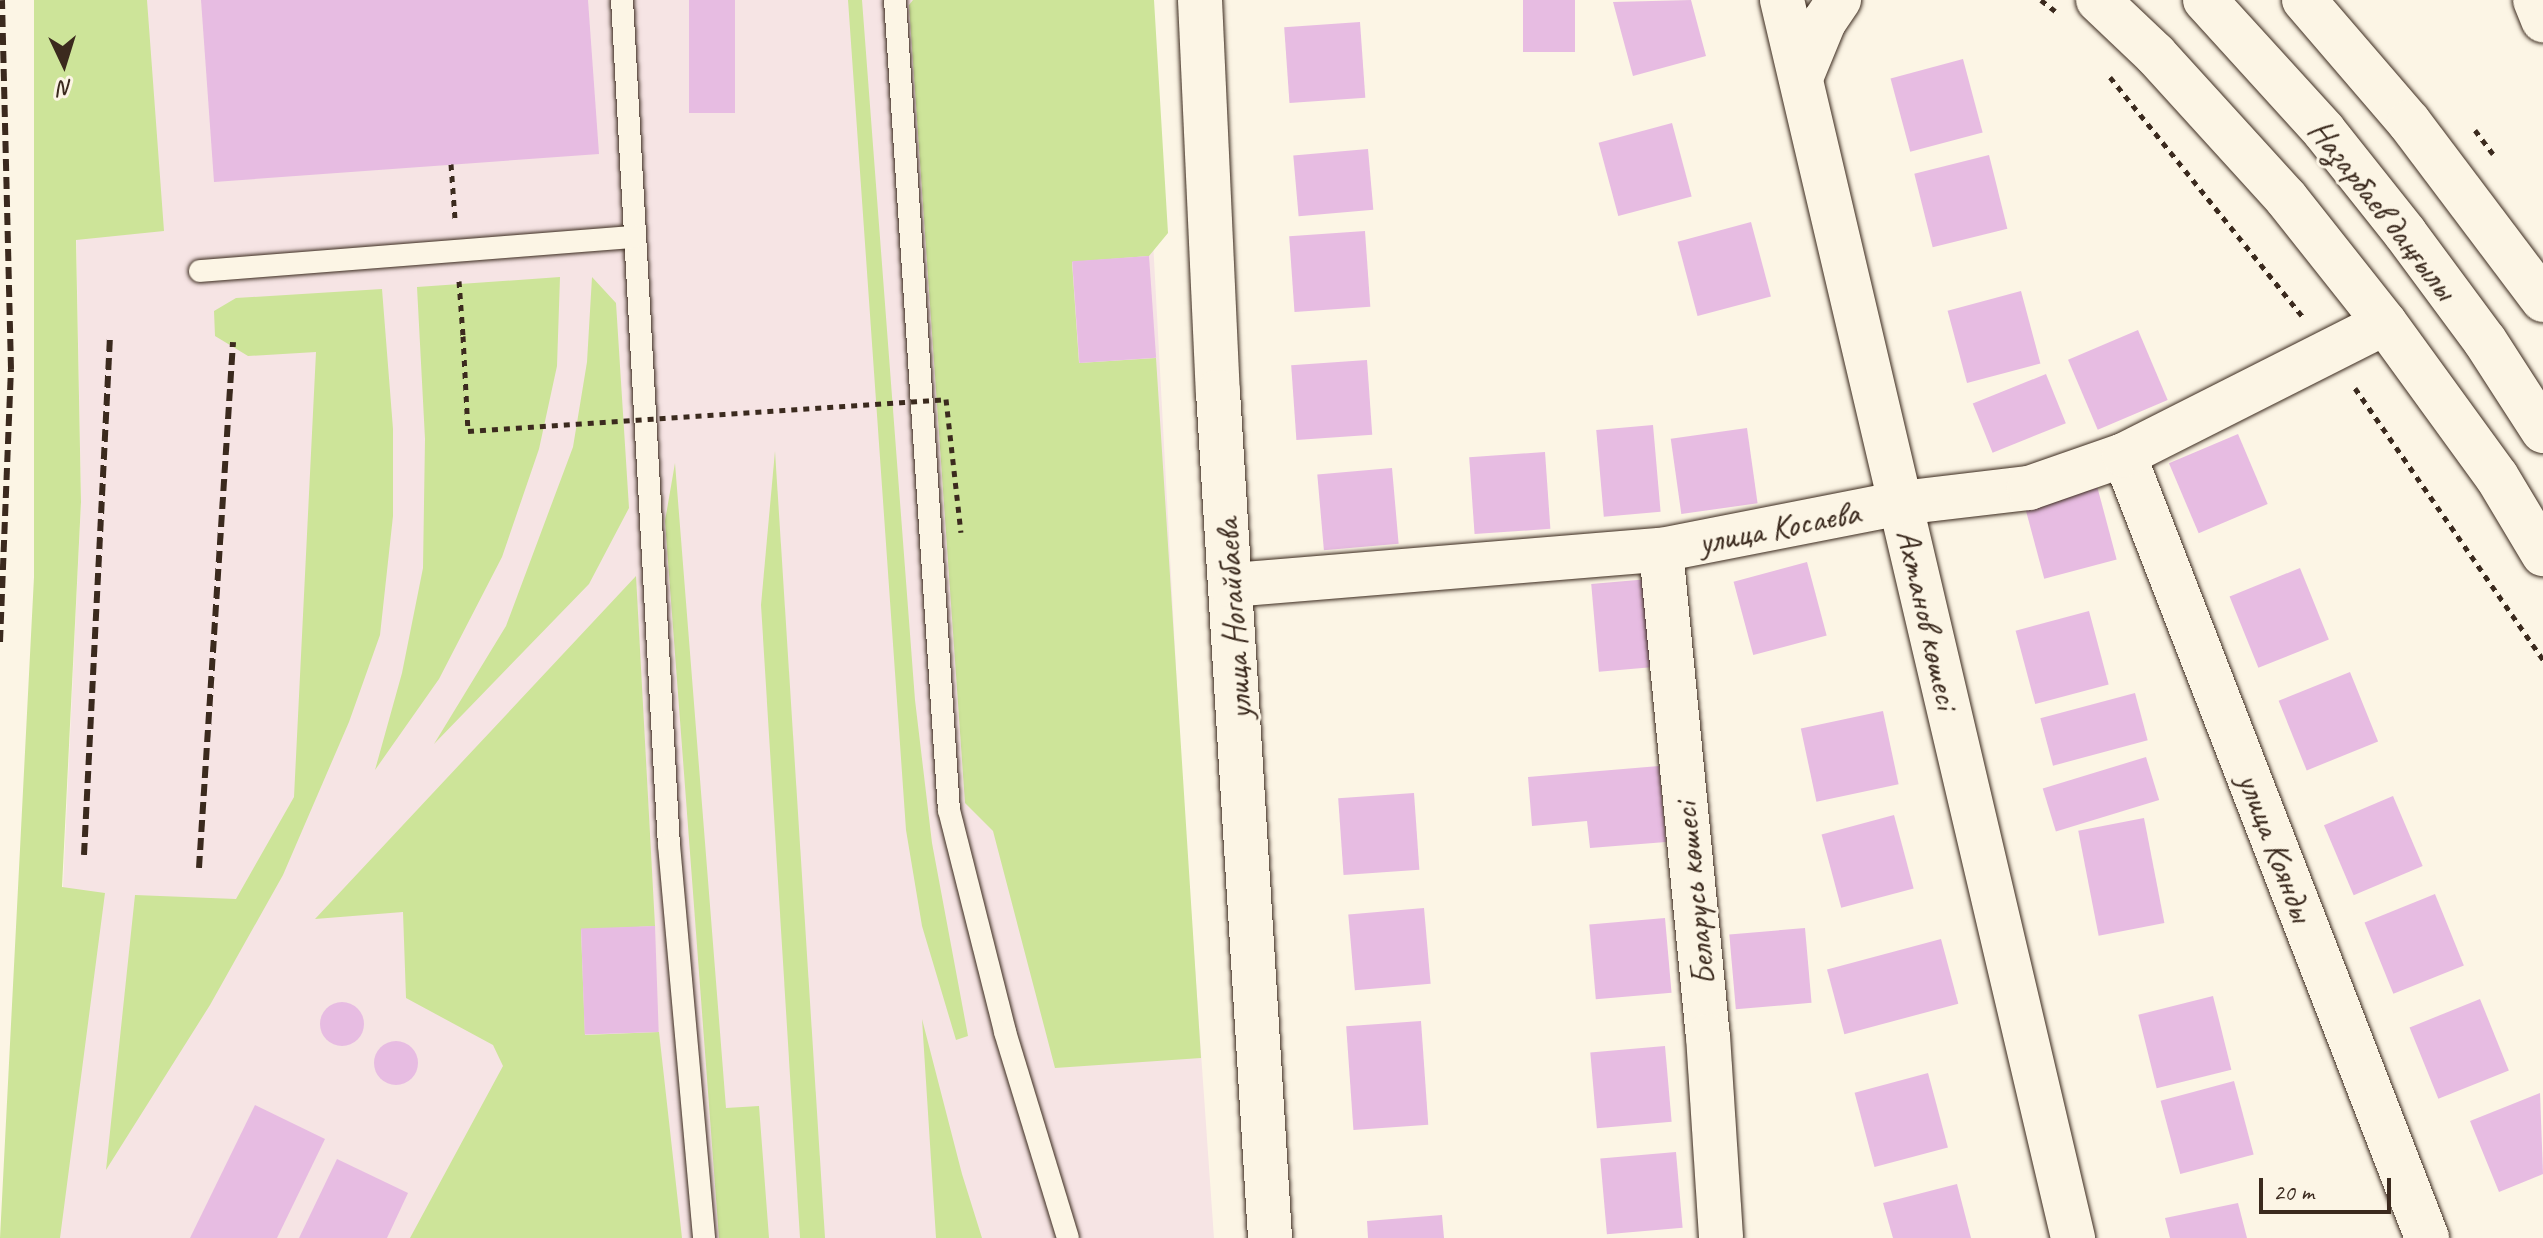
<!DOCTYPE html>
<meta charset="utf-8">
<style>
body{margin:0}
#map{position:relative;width:2543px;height:1238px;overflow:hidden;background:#fcf5e5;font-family:Caveat,sans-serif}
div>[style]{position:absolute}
.built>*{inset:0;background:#f6e4e4}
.green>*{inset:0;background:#cde499}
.building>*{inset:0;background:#e7bce2;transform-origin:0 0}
.round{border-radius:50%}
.path>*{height:5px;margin-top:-2.5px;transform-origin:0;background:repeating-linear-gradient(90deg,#3b2a1e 0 6px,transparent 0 12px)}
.roads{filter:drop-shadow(0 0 2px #3b2a1e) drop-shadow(0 0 2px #3b2a1e)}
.service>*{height:22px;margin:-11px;padding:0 11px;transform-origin:11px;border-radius:11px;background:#fcf5e5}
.minor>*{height:44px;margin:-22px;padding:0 22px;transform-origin:22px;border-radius:22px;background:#fcf5e5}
.tertiary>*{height:44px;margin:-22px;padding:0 22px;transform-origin:22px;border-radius:22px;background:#fcf5e5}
.secondary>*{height:44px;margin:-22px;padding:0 22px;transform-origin:22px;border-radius:22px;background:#fcf5e5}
.rail>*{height:6px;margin-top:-3px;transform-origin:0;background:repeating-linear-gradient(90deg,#3b2a1e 0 12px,transparent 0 18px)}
.path-bridge>*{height:5px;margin-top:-2.5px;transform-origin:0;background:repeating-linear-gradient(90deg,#3b2a1e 0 6px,transparent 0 12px)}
span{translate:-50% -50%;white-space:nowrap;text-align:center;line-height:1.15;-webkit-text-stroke:6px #fcf5e5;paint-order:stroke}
.street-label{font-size:34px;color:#3b2a1e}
.north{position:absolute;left:24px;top:24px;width:80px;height:80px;-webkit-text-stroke:6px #fcf5e5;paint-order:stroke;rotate:176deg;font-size:22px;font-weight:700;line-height:32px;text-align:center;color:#3b2a1e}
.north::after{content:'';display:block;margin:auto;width:28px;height:36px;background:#3b2a1e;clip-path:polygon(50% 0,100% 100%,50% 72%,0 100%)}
.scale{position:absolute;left:2259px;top:1178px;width:132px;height:36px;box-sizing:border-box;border:4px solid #3b2a1e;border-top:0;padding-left:10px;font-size:24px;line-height:28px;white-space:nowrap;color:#3b2a1e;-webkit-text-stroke:6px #fcf5e5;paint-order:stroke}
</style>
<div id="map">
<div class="built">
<i style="clip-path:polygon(72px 0,1140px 0,1183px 797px,1214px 1238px,35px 1238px,55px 1056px,81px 502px)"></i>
</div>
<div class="green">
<i style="clip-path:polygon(34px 0,147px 0,164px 231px,76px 240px,81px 502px,62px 887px,105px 893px,60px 1238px,0 1238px,34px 577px)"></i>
<i style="clip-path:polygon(848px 0,862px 0,915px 700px,932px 843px,968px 1036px,956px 1040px,922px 926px,906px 830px)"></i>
<i style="clip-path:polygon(913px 0,1154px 0,1168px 233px,1149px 256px,1072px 262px,1079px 363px,1156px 358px,1201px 1058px,1055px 1068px,993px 831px,965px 803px,909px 5px)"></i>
<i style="clip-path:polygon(560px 277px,557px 366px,539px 449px,502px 557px,439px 679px,375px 770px,402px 673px,423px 568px,425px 439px,417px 287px)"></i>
<i style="clip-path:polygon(592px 277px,616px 303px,629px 508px,589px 584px,434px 744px,506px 626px,573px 447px,587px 362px)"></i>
<i style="clip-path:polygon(382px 289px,393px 429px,393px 516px,380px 635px,349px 722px,283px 875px,210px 1005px,106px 1170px,135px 895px,236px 899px,294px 797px,316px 352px,248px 356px,215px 336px,214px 311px,236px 298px)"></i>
<i style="clip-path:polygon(775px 451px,825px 1238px,800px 1238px,761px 605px)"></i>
<i style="clip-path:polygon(675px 463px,726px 1108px,759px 1106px,769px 1238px,719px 1238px,665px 521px)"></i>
<i style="clip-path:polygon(636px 576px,655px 926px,581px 930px,585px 1035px,659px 1032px,682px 1238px,410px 1238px,503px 1066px,493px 1045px,406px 998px,403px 912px,315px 919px)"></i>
<i style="clip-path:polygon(922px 1019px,962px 1174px,982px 1238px,936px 1238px)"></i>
</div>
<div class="building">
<i style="clip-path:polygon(201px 0,588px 0,599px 154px,214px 182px)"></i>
<i style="left:689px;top:0;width:46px;height:113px"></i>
<i style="left:1523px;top:0;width:52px;height:52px"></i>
<i style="clip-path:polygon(1691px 0,1706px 56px,1633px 76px,1613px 2px)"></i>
<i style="left:1360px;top:22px;width:76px;height:76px;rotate:86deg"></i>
<i style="left:1963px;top:59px;width:76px;height:75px;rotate:75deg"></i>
<i style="left:1672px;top:123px;width:76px;height:76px;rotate:75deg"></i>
<i style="left:1368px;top:149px;width:61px;height:75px;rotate:85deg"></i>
<i style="left:1989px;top:155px;width:76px;height:77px;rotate:76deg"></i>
<i style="left:1751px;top:222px;width:77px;height:76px;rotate:75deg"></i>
<i style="left:1365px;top:231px;width:76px;height:76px;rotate:86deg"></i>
<i style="left:1149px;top:256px;width:102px;height:77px;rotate:86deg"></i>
<i style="left:2021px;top:291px;width:75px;height:76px;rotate:75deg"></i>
<i style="left:2138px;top:330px;width:76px;height:76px;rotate:67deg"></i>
<i style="left:1367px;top:360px;width:75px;height:76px;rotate:86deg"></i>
<i style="left:2046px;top:374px;width:53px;height:79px;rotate:68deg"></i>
<i style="left:1653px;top:425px;width:87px;height:57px;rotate:85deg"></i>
<i style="left:1747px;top:428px;width:76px;height:77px;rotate:82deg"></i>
<i style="left:2238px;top:434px;width:76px;height:75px;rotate:67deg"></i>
<i style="left:1545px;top:452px;width:77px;height:76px;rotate:86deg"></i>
<i style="left:1392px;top:468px;width:76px;height:75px;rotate:85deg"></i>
<i style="left:2097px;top:486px;width:76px;height:75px;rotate:75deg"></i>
<i style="left:1807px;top:562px;width:76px;height:76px;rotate:75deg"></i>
<i style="left:2300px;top:568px;width:77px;height:76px;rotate:68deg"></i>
<i style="left:1649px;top:579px;width:88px;height:58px;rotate:85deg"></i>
<i style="left:2089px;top:611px;width:76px;height:76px;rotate:75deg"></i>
<i style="left:2350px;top:672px;width:75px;height:77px;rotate:68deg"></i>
<i style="left:2135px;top:693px;width:49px;height:98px;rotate:75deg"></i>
<i style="left:1883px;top:711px;width:75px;height:84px;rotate:78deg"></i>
<i style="left:2146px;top:757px;width:45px;height:108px;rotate:73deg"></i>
<i style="clip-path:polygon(1659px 766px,1666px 842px,1590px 848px,1587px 821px,1532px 826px,1528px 777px)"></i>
<i style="left:1414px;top:793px;width:77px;height:76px;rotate:86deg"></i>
<i style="left:2393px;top:796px;width:76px;height:75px;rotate:67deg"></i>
<i style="left:1894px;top:815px;width:76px;height:75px;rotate:75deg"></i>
<i style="left:2144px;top:818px;width:107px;height:67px;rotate:79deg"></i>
<i style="left:2435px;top:894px;width:77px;height:76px;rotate:68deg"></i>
<i style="left:1424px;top:908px;width:76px;height:76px;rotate:85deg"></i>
<i style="left:1665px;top:918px;width:75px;height:76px;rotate:85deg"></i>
<i style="left:655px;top:926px;width:106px;height:74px;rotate:88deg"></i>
<i style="left:1805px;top:928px;width:75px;height:76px;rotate:85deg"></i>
<i style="left:1941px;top:939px;width:67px;height:118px;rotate:75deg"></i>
<i style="left:2213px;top:996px;width:76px;height:77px;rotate:76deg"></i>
<i style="left:2480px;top:999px;width:77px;height:76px;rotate:68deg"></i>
<i class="round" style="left:320px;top:1002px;width:44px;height:44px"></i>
<i style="left:1421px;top:1021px;width:104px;height:75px;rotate:86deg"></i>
<i class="round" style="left:374px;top:1041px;width:44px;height:44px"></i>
<i style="left:1665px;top:1046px;width:76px;height:75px;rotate:85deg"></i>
<i style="left:1928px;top:1073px;width:77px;height:76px;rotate:75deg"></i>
<i style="left:2234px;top:1081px;width:76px;height:76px;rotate:75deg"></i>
<i style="clip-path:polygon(2540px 1093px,2543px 1174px,2499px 1192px,2470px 1121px)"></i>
<i style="clip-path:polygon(255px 1105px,325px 1139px,277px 1238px,190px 1238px)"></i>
<i style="left:1676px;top:1152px;width:76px;height:76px;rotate:85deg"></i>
<i style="clip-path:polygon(337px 1159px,408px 1193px,387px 1238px,299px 1238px)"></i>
<i style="clip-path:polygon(1957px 1184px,1971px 1238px,1893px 1238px,1883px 1203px)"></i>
<i style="clip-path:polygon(2238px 1203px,2247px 1238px,2170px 1238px,2165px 1218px)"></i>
<i style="clip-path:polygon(1442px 1215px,1444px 1238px,1368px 1238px,1367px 1221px)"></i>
</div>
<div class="path">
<i style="left:2041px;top:0;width:18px;rotate:38deg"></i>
<i style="left:2110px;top:77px;width:307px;rotate:51.2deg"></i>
<i style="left:2475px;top:130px;width:30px;rotate:53deg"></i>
<i style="left:451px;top:164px;width:55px;rotate:85.8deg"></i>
<i style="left:459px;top:281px;width:55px;rotate:85.8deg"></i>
<i style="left:2355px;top:388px;width:331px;rotate:55.3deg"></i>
</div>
<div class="roads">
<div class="service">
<i style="left:622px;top:0;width:846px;rotate:86.82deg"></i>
<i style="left:669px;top:845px;width:395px;rotate:84.9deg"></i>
<i style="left:895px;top:0;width:812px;rotate:86.19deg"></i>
<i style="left:949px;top:810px;width:229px;rotate:75.8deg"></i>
<i style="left:1005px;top:1032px;width:215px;rotate:73deg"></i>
<i style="left:200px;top:271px;width:435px;rotate:-4.5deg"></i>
</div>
<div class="minor">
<i style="left:1200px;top:0;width:392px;rotate:87.4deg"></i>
<i style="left:1218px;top:392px;width:848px;rotate:86.48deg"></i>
<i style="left:1782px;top:0;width:1272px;rotate:76.77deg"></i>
<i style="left:2124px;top:455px;width:840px;rotate:68.84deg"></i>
<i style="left:1661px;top:550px;width:488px;rotate:84.5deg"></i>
<i style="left:1708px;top:1036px;width:202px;rotate:86.3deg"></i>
<i style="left:1231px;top:585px;width:431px;rotate:-4.7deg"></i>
<i style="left:1661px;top:550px;width:245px;rotate:-11.1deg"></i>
<i style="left:1901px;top:503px;width:129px;rotate:-6.7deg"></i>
<i style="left:2029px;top:488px;width:101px;rotate:-19.2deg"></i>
<i style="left:2124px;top:455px;width:292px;rotate:-26.8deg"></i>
</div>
<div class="tertiary">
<i style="left:2098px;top:0;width:79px;rotate:43.5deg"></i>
<i style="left:2155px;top:54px;width:195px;rotate:47.7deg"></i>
<i style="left:2286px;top:198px;width:159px;rotate:51.6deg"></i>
<i style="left:2385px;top:323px;width:190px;rotate:54deg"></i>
<i style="left:2497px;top:477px;width:90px;rotate:59.1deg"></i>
<i style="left:2535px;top:0;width:22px;rotate:68deg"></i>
<i style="left:1801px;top:78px;width:61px;rotate:-67.7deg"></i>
<i style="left:1824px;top:22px;width:27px;rotate:-56deg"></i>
</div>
<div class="secondary">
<i style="left:2205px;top:0;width:177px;rotate:47.7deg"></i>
<i style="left:2324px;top:131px;width:130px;rotate:51.5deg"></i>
<i style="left:2405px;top:233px;width:134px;rotate:53.5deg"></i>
<i style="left:2485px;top:341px;width:107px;rotate:57.2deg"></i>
<i style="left:2304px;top:0;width:161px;rotate:49.3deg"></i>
<i style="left:2409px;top:122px;width:223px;rotate:53deg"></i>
</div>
</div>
<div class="rail">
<i style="left:0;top:642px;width:273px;rotate:-87.7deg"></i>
<i style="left:11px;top:369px;width:369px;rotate:-91.4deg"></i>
<i style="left:84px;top:855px;width:519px;rotate:-87.13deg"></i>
<i style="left:199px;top:868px;width:527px;rotate:-86.3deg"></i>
</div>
<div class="path-bridge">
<i style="left:463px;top:336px;width:95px;rotate:87deg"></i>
<i style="left:468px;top:431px;width:479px;rotate:-3.8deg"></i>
<i style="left:946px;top:399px;width:134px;rotate:83.6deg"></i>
</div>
<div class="street-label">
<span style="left:2383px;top:209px;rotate:52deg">Назарбаев даңғылы</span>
<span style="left:1779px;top:527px;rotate:-11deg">улица Косаева</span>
<span style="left:1233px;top:619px;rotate:-94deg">улица Ногайбаева</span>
<span style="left:1928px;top:619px;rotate:77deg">Ахтанов көшесі</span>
<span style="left:2276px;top:847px;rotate:69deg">улица Коянды</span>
<span style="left:1694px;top:894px;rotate:-96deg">Беларусь көшесі</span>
</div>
<div class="north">N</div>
<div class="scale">20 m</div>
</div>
